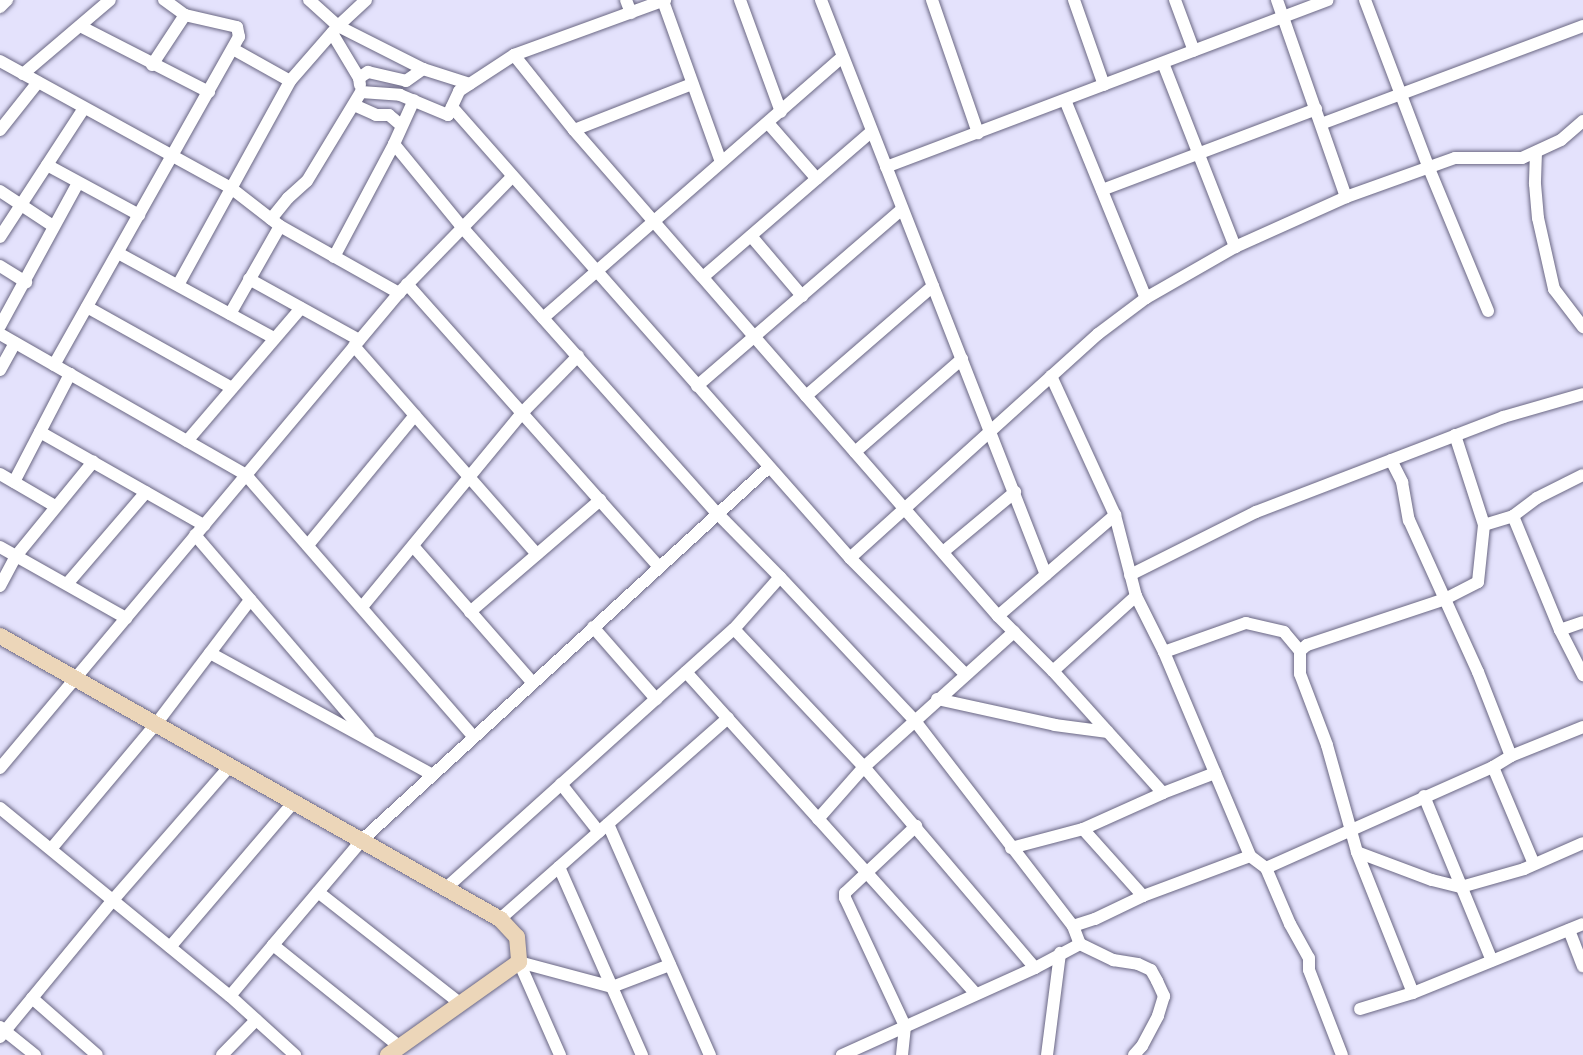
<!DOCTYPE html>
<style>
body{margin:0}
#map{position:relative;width:1583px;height:1055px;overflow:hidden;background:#e4e2fc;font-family:Arial,sans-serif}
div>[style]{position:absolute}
.roads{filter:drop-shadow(0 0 2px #6a6783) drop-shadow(0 0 2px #6a6783)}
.street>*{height:12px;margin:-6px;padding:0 6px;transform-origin:6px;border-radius:6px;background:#fff}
.secondary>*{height:16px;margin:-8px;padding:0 8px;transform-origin:8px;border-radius:8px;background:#ecd6b9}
span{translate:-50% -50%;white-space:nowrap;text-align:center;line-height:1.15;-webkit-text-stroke:6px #f2f1fe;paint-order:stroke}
</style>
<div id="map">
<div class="roads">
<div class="street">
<i style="left:366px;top:0;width:38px;rotate:137deg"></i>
<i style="left:338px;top:26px;width:95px;rotate:26.8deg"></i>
<i style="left:423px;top:69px;width:49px;rotate:17.7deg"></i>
<i style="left:626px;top:0;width:14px;rotate:69deg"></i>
<i style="left:740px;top:0;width:119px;rotate:69.9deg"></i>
<i style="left:821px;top:0;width:617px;rotate:68.63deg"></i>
<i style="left:932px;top:0;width:141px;rotate:70.9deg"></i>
<i style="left:1074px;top:0;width:90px;rotate:70.6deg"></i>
<i style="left:1175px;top:0;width:54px;rotate:69.6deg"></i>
<i style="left:1277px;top:0;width:209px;rotate:70.7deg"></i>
<i style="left:1365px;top:0;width:178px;rotate:69.2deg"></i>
<i style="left:1428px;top:166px;width:157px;rotate:67.5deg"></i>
<i style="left:663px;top:1px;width:171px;rotate:70.2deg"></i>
<i style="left:0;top:7px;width:10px;rotate:-45deg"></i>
<i style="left:80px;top:26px;width:145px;rotate:27.1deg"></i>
<i style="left:332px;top:33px;width:52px;rotate:59deg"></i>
<i style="left:359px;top:78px;width:7px;rotate:82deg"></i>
<i style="left:233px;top:49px;width:65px;rotate:29.3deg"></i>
<i style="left:290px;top:81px;width:73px;rotate:-48.9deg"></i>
<i style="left:338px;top:26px;width:39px;rotate:-138deg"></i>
<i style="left:514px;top:55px;width:96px;rotate:51.3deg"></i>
<i style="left:574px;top:130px;width:645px;rotate:48.9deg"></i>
<i style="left:998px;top:616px;width:78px;rotate:45deg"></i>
<i style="left:1053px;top:671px;width:164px;rotate:48deg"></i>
<i style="left:0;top:61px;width:264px;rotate:28.8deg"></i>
<i style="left:231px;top:188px;width:62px;rotate:37.8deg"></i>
<i style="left:280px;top:226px;width:137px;rotate:29.4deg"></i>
<i style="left:1163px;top:63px;width:198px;rotate:68.6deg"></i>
<i style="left:152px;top:65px;width:60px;rotate:-56.6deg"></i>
<i style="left:23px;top:74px;width:114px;rotate:-40.4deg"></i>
<i style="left:359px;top:78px;width:11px;rotate:-34deg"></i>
<i style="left:368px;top:72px;width:39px;rotate:13deg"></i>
<i style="left:406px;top:81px;width:21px;rotate:-35deg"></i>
<i style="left:1065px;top:100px;width:214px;rotate:67.8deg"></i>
<i style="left:354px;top:105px;width:24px;rotate:24deg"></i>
<i style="left:376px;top:115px;width:13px"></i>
<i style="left:389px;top:115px;width:16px;rotate:40deg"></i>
<i style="left:452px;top:107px;width:602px;rotate:48.57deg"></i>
<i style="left:850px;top:558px;width:163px;rotate:45.2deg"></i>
<i style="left:768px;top:123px;width:74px;rotate:48.8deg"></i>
<i style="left:1321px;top:124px;width:280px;rotate:-20.5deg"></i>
<i style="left:0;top:130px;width:61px;rotate:-51.6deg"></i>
<i style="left:574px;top:130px;width:127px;rotate:-21.3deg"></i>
<i style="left:394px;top:144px;width:106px;rotate:50.7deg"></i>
<i style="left:461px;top:226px;width:385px;rotate:48.3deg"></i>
<i style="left:717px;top:513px;width:90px;rotate:45.5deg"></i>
<i style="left:780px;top:577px;width:197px;rotate:46.8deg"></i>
<i style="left:915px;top:721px;width:259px;rotate:52.4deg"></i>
<i style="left:1073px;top:926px;width:19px;rotate:69deg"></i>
<i style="left:1080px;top:944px;width:51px;rotate:151.9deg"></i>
<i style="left:1035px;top:968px;width:212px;rotate:155.7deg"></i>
<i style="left:1536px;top:152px;width:32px;rotate:92deg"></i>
<i style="left:1535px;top:184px;width:34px;rotate:85deg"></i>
<i style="left:1538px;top:218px;width:73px;rotate:77.3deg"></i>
<i style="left:1554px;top:289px;width:48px;rotate:52.7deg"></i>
<i style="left:47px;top:165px;width:105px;rotate:28.5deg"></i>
<i style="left:886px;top:167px;width:472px;rotate:-20.7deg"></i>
<i style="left:1102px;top:190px;width:229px;rotate:-20.7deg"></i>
<i style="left:0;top:191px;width:64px;rotate:33.4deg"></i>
<i style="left:271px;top:219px;width:27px;rotate:-51deg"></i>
<i style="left:288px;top:198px;width:25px;rotate:-42deg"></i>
<i style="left:307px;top:181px;width:104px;rotate:-58.8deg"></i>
<i style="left:361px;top:92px;width:39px;rotate:4deg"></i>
<i style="left:400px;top:95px;width:52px;rotate:22.6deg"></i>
<i style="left:448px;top:115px;width:26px;rotate:-65deg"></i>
<i style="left:459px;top:91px;width:66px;rotate:-33.2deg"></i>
<i style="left:514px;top:55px;width:161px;rotate:-20deg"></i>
<i style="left:751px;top:236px;width:79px;rotate:49.6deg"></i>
<i style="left:0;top:237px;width:154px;rotate:-56.9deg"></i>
<i style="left:118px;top:253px;width:178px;rotate:28.6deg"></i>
<i style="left:334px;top:257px;width:128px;rotate:-62deg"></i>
<i style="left:394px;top:144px;width:48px;rotate:-65.6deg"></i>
<i style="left:0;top:266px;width:31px;rotate:32deg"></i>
<i style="left:703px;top:277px;width:223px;rotate:-40.8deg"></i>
<i style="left:249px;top:279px;width:126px;rotate:29deg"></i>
<i style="left:407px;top:284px;width:379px;rotate:48.3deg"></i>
<i style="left:178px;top:285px;width:233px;rotate:-61.2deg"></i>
<i style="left:87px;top:307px;width:166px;rotate:29.2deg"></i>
<i style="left:230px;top:314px;width:101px;rotate:-60.4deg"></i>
<i style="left:543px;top:318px;width:397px;rotate:-41.1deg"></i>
<i style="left:0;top:326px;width:163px;rotate:-61.4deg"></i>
<i style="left:0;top:334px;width:284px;rotate:29.8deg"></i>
<i style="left:246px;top:475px;width:347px;rotate:49deg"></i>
<i style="left:354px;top:346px;width:277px;rotate:48.7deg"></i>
<i style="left:54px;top:365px;width:377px;rotate:-60.6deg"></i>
<i style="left:239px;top:37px;width:10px;rotate:-101deg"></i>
<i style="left:237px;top:27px;width:53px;rotate:-167deg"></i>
<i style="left:185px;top:15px;width:26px;rotate:-144deg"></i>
<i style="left:0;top:370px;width:31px;rotate:-61deg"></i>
<i style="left:1051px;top:376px;width:153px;rotate:65.3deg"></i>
<i style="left:697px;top:386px;width:271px;rotate:-40.8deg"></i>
<i style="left:806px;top:396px;width:168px;rotate:-40.9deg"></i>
<i style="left:40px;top:432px;width:189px;rotate:29.6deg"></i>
<i style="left:1455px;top:435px;width:95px;rotate:72.1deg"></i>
<i style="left:187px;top:441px;width:175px;rotate:-49.4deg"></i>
<i style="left:855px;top:452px;width:142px;rotate:-41deg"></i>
<i style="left:1391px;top:460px;width:25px;rotate:63deg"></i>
<i style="left:1402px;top:482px;width:39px;rotate:80deg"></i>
<i style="left:1409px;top:520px;width:167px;rotate:65.6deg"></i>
<i style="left:1478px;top:672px;width:90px;rotate:68.6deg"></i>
<i style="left:0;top:474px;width:64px;rotate:30.2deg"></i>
<i style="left:14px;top:482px;width:122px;rotate:-62.6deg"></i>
<i style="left:1513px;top:516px;width:123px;rotate:67.6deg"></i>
<i style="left:1560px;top:630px;width:51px;rotate:62.9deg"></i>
<i style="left:195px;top:535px;width:267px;rotate:49.4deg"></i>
<i style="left:308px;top:545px;width:168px;rotate:-50.5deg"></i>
<i style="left:413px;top:546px;width:182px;rotate:48.8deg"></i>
<i style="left:0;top:547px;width:145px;rotate:29.4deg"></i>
<i style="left:943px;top:552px;width:94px;rotate:-39.8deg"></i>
<i style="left:850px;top:558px;width:334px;rotate:-42.1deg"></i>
<i style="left:1098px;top:334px;width:60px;rotate:-36.9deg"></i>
<i style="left:1146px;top:298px;width:103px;rotate:-29.8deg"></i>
<i style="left:1235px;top:247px;width:122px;rotate:-24.2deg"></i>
<i style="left:1346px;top:197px;width:116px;rotate:-19.7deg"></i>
<i style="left:1455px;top:158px;width:67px"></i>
<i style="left:1522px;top:158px;width:43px;rotate:-24.8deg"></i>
<i style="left:1561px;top:140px;width:29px;rotate:-41deg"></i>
<i style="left:1130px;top:575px;width:141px;rotate:-26.6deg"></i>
<i style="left:1256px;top:512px;width:265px;rotate:-21deg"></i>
<i style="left:1503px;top:417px;width:83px;rotate:-16deg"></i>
<i style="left:67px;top:584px;width:121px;rotate:-49.3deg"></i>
<i style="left:0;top:586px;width:34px;rotate:-62deg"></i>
<i style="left:16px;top:556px;width:122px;rotate:-50.7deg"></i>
<i style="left:362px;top:607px;width:251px;rotate:-50.5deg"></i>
<i style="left:522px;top:413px;width:80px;rotate:-45.5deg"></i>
<i style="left:470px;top:612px;width:172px;rotate:-40.7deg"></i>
<i style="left:998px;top:616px;width:155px;rotate:-40.8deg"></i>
<i style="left:1115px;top:515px;width:84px;rotate:75.5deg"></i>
<i style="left:1136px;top:596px;width:63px;rotate:63.4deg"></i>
<i style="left:1164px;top:652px;width:221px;rotate:67.1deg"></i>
<i style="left:1250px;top:856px;width:20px;rotate:37deg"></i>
<i style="left:1266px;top:868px;width:61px;rotate:66.8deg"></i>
<i style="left:1290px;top:924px;width:39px;rotate:61deg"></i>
<i style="left:1309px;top:958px;width:12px;rotate:90deg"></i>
<i style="left:1309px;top:970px;width:91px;rotate:68.8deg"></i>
<i style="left:593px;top:627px;width:96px;rotate:48.8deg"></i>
<i style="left:734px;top:629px;width:190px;rotate:46.7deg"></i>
<i style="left:864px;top:767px;width:264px;rotate:49.6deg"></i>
<i style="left:1560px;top:630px;width:24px;rotate:-19deg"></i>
<i style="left:1164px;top:652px;width:87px;rotate:-19.5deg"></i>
<i style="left:1246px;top:623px;width:39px;rotate:13deg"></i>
<i style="left:1284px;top:632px;width:25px;rotate:50deg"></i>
<i style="left:210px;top:653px;width:254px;rotate:28.7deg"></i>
<i style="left:1053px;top:671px;width:112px;rotate:-42.1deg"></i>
<i style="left:686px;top:672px;width:433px;rotate:48deg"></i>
<i style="left:937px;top:699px;width:121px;rotate:12.4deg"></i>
<i style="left:1055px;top:725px;width:53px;rotate:7.5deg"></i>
<i style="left:1493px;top:767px;width:105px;rotate:67.1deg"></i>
<i style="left:0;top:768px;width:620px;rotate:-49.97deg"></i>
<i style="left:399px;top:293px;width:162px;rotate:-45.8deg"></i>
<i style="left:561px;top:784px;width:61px;rotate:51.6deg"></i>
<i style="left:1424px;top:796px;width:178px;rotate:67.6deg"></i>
<i style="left:0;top:808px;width:297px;rotate:39.3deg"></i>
<i style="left:230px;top:996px;width:88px;rotate:42.2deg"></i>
<i style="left:818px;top:819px;width:69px;rotate:-48.5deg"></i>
<i style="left:864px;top:767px;width:202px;rotate:-42deg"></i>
<i style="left:608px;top:824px;width:253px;rotate:66.2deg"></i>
<i style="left:1083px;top:829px;width:90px;rotate:48.2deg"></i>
<i style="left:1011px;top:848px;width:74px;rotate:-14.8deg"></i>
<i style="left:1083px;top:829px;width:88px;rotate:-24.2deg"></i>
<i style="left:1163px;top:793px;width:56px;rotate:-21deg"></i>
<i style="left:51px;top:849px;width:163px;rotate:-50deg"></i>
<i style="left:156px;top:724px;width:156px;rotate:-52.8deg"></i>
<i style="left:1357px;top:852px;width:80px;rotate:20.5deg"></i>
<i style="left:1432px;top:880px;width:30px;rotate:14deg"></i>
<i style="left:1461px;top:887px;width:66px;rotate:-15.9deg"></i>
<i style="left:1524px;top:869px;width:64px;rotate:-23.8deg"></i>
<i style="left:559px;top:867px;width:206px;rotate:66.2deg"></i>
<i style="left:1266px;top:868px;width:248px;rotate:-24deg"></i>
<i style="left:1493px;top:767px;width:21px;rotate:-31deg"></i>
<i style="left:1511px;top:756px;width:78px;rotate:-21.9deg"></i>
<i style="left:446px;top:888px;width:387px;rotate:-42deg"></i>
<i style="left:734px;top:629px;width:69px;rotate:-48.5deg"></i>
<i style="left:318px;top:892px;width:182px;rotate:38.1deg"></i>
<i style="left:500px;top:919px;width:304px;rotate:-41.4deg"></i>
<i style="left:1073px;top:926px;width:23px;rotate:-18deg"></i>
<i style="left:1095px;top:919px;width:53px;rotate:-25.6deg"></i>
<i style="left:1143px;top:896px;width:114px;rotate:-20.5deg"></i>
<i style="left:1569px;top:930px;width:39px;rotate:69deg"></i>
<i style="left:1080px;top:944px;width:37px;rotate:26deg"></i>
<i style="left:1113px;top:960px;width:25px;rotate:9deg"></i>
<i style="left:1138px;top:964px;width:14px;rotate:25deg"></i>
<i style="left:1151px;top:970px;width:13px;rotate:61deg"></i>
<i style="left:1157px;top:981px;width:17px;rotate:65deg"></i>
<i style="left:1164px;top:996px;width:21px;rotate:107deg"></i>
<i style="left:1158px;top:1016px;width:34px;rotate:118deg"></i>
<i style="left:1142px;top:1046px;width:12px;rotate:132deg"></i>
<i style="left:170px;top:947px;width:191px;rotate:-49.5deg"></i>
<i style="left:519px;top:962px;width:96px;rotate:15deg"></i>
<i style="left:612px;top:987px;width:62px;rotate:-20.8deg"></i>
<i style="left:519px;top:962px;width:102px;rotate:66.2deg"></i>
<i style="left:1413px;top:993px;width:152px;rotate:-111.7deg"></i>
<i style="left:1357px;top:852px;width:111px;rotate:-105.7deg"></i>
<i style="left:1327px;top:745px;width:76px;rotate:-110.8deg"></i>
<i style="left:1300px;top:674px;width:23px;rotate:-90deg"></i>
<i style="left:1300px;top:651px;width:9px;rotate:-41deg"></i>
<i style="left:1307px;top:645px;width:145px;rotate:-18.4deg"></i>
<i style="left:1445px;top:599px;width:37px;rotate:-27deg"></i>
<i style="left:1478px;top:582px;width:57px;rotate:-84deg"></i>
<i style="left:1484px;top:525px;width:30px;rotate:-17deg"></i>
<i style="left:1513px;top:516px;width:30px;rotate:-37deg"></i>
<i style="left:1537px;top:498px;width:51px;rotate:-26.6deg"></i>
<i style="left:230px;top:996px;width:67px;rotate:-49.9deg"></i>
<i style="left:32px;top:998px;width:86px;rotate:41.2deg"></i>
<i style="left:1360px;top:1009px;width:55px;rotate:-16.8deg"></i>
<i style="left:1413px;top:993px;width:183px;rotate:-22.1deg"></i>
<i style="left:0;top:1027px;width:45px;rotate:38.7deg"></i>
<i style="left:0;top:1037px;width:178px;rotate:-50.5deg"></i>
<i style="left:113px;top:900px;width:178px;rotate:-48.9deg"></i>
<i style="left:400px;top:1047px;width:163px;rotate:-141.2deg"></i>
<i style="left:273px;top:945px;width:138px;rotate:-49.7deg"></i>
<i style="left:362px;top:840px;width:552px;rotate:-42.5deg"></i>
<i style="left:222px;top:1055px;width:49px;rotate:-45.8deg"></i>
<i style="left:902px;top:1055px;width:29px;rotate:-84deg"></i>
<i style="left:905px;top:1026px;width:141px;rotate:-115.1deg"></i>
<i style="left:845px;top:898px;width:5px;rotate:-90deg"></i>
<i style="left:845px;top:893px;width:98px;rotate:-43.3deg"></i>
<i style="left:1047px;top:1055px;width:103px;rotate:-82.7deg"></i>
</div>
<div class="secondary">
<i style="left:0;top:636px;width:575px;rotate:29.51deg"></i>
<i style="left:500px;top:919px;width:25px;rotate:47deg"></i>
<i style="left:517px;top:937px;width:25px;rotate:85deg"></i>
<i style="left:519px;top:962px;width:161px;rotate:144.6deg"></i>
</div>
</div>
</div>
